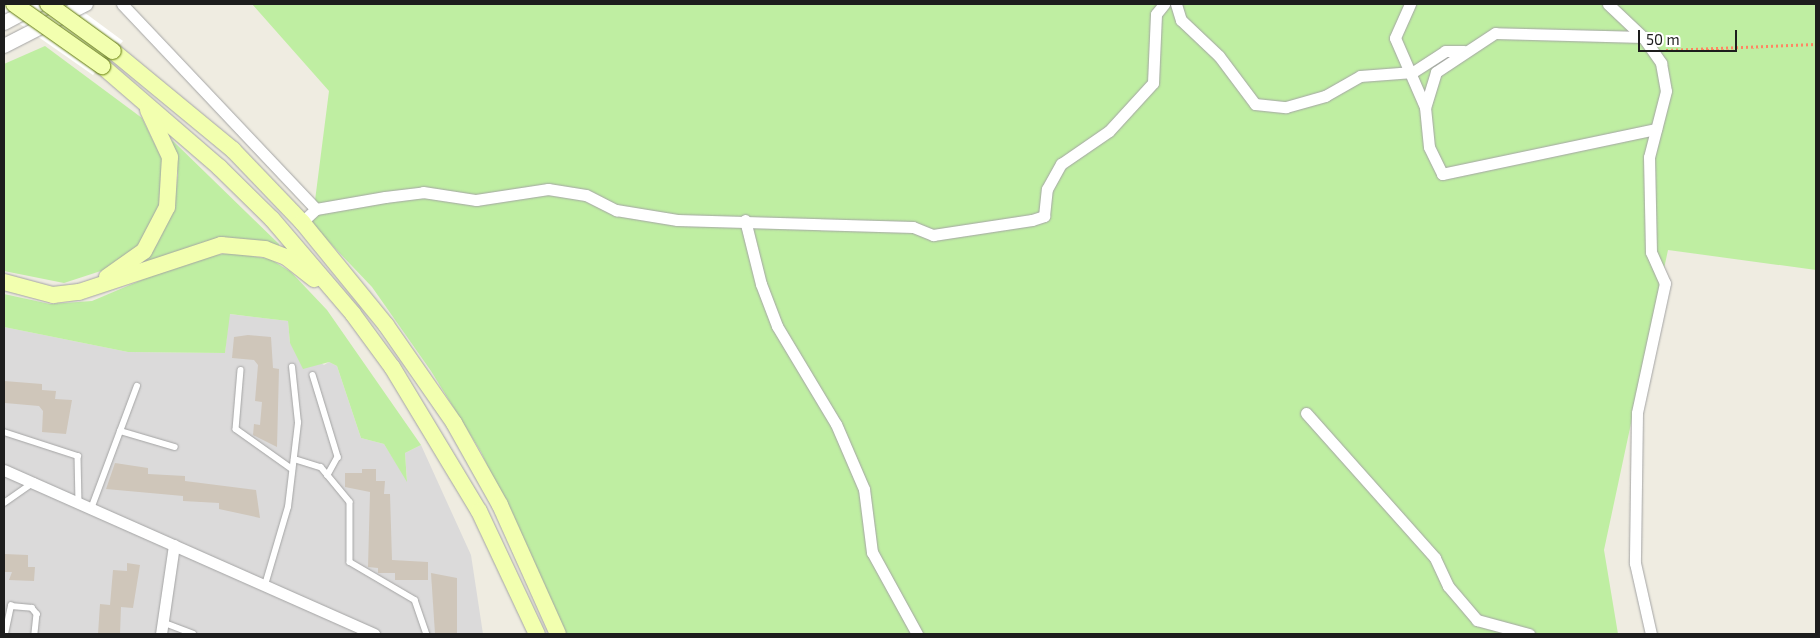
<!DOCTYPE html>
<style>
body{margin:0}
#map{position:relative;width:1820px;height:638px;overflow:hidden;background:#efece1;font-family:"Exo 2",sans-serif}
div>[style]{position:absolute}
.residential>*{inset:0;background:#dbdada}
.grass>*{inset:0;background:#bfeea2}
.pier>*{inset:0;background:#fff}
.building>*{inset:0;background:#cfc6ba}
.path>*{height:2.5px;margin-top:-1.25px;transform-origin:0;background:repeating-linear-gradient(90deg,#ff8562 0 2.5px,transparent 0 5px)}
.roads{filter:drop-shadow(0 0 1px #a4a4a4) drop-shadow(0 0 1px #a4a4a4)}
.service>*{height:5.5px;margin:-2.75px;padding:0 2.75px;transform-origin:2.75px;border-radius:2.75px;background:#fff}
.minor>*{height:11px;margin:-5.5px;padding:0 5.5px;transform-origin:5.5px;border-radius:5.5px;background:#fff}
.tertiary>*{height:14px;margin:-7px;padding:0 7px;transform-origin:7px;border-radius:7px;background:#fff}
.secondary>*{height:16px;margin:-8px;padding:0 8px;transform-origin:8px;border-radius:8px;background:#f2ffaf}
.bridges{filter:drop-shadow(0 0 1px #5d7700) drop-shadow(0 0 1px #5d7700)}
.secondary-bridge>*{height:16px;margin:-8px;padding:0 8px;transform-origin:8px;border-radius:8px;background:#f2ffaf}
span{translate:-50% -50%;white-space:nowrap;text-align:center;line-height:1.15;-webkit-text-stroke:5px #fff;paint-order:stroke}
.frame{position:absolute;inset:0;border:5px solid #1d1d1d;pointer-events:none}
.scale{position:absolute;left:1638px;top:30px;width:99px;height:22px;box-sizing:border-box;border:2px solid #1d1d1d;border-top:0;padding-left:6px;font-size:15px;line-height:18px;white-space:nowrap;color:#1d1d1d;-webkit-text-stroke:4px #fff;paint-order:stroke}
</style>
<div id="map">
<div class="residential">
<i style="clip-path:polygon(229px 314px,288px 321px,290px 343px,324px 365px,329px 362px,337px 366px,361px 438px,384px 444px,407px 480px,405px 453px,421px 445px,471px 555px,483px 634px,4px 634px,4px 327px,128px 352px,225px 353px)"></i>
</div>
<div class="grass">
<i style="clip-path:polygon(252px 4px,1816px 4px,1816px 270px,1668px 250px,1604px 550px,1618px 634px,565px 634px,481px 452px,431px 371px,372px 287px,312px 224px,329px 91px)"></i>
<i style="clip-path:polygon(45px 46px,142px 118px,162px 159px,159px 207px,140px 245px,113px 267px,64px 283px,4px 271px,4px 64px)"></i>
<i style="clip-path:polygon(172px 140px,279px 244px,279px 247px,207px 242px,138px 268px,135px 265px,157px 244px,173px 210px,178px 175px)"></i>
<i style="clip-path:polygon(233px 253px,270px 259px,291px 272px,327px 310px,421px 445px,405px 453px,407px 482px,384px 444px,361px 438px,337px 366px,329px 362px,303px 369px,290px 343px,288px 321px,230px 314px,225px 353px,128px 352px,4px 327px,4px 294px,50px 304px,92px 301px,196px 257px)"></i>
</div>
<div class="pier">
<i style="clip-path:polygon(4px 4px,73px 4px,123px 41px,93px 75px,4px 13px)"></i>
</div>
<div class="building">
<i style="clip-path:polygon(248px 335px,271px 337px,273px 368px,279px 369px,277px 447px,253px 435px,254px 424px,260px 425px,262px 402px,255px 401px,258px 365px,254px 360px,232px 358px,234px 337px)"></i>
<i style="clip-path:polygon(4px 381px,42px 384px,42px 390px,56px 391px,55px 399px,72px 400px,66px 434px,42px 432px,43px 411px,39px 406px,5px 403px)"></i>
<i style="clip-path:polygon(115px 463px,148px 468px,148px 474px,185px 476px,185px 481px,256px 490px,260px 518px,219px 509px,219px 503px,183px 501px,183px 496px,106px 489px)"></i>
<i style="clip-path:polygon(362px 469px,376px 469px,376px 481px,385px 481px,384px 494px,390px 494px,392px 560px,428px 562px,428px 580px,395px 580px,395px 573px,378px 573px,378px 568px,368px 567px,370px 492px,345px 487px,345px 473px,362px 473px)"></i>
<i style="clip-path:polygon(4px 554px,28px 555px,28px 567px,35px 567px,34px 581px,9px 580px,12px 572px,4px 572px)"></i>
<i style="clip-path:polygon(127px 563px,140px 565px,133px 608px,121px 607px,120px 634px,98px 634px,100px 604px,110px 605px,113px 570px,127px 571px)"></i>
<i style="clip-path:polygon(431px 573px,457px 578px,457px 634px,435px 634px)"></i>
</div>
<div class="path">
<i style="left:1666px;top:50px;width:150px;rotate:-2.3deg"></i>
</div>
<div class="roads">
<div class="service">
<i style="left:241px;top:370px;width:59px;rotate:94.8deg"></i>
<i style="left:236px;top:429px;width:69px;rotate:35.5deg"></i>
<i style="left:313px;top:375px;width:86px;rotate:73deg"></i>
<i style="left:338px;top:457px;width:21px;rotate:119deg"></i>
<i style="left:120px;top:431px;width:57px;rotate:16.2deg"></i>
<i style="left:4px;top:432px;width:78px;rotate:18deg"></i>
<i style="left:78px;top:456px;width:48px;rotate:88.8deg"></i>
<i style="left:294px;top:459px;width:28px;rotate:17deg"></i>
<i style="left:321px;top:467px;width:45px;rotate:50.4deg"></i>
<i style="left:350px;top:502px;width:60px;rotate:90deg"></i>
<i style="left:350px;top:562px;width:75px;rotate:30.3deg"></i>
<i style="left:415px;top:600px;width:36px;rotate:71deg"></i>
<i style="left:4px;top:503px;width:37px;rotate:-35deg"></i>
<i style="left:91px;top:509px;width:131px;rotate:-69.5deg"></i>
<i style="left:265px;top:585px;width:81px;rotate:-73.6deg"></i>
<i style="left:288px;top:507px;width:85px;rotate:-83.2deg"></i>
<i style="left:298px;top:423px;width:56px;rotate:-96.1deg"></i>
<i style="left:165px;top:623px;width:30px;rotate:21deg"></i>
<i style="left:5px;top:634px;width:29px;rotate:-78deg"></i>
<i style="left:11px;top:606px;width:21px;rotate:5deg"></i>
<i style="left:32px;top:608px;width:8px;rotate:50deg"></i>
<i style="left:37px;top:614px;width:20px;rotate:96deg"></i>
</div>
<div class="minor">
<i style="left:122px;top:4px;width:282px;rotate:46.6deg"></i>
<i style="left:1176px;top:4px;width:17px;rotate:73deg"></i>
<i style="left:1181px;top:20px;width:52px;rotate:43.5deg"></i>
<i style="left:1219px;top:56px;width:60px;rotate:53.1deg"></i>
<i style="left:1255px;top:104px;width:31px;rotate:6deg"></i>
<i style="left:1286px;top:107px;width:41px;rotate:-15.8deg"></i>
<i style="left:1325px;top:96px;width:40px;rotate:-29.7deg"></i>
<i style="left:1360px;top:76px;width:53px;rotate:-4.3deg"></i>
<i style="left:1413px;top:72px;width:38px;rotate:-33deg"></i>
<i style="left:1445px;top:51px;width:19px"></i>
<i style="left:1410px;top:4px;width:37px;rotate:114deg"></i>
<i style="left:1395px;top:38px;width:75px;rotate:66.5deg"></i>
<i style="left:1608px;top:4px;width:48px;rotate:43.3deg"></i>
<i style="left:1643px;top:37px;width:32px;rotate:55deg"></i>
<i style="left:1661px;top:63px;width:28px;rotate:80deg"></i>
<i style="left:1666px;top:91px;width:68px;rotate:104.4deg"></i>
<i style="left:1649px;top:157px;width:95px;rotate:88.8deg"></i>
<i style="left:1651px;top:252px;width:34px;rotate:66deg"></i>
<i style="left:1665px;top:283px;width:133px;rotate:102.2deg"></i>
<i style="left:1637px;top:413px;width:150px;rotate:90.8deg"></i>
<i style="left:1635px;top:563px;width:73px;rotate:77.3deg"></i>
<i style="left:1643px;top:37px;width:148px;rotate:-178.5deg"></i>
<i style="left:1495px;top:33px;width:71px;rotate:146.5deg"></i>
<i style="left:1436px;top:72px;width:37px;rotate:107deg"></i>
<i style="left:1425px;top:107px;width:40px;rotate:84.3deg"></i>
<i style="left:1429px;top:147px;width:30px;rotate:64deg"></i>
<i style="left:1442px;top:174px;width:219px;rotate:-11.9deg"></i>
<i style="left:745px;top:220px;width:66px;rotate:76deg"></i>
<i style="left:761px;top:284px;width:45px;rotate:69.1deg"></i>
<i style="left:777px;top:326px;width:114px;rotate:59deg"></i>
<i style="left:836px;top:424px;width:71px;rotate:66.7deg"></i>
<i style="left:864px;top:489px;width:64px;rotate:82.8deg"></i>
<i style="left:872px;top:552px;width:94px;rotate:61.2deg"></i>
<i style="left:302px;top:222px;width:19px;rotate:-43deg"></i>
<i style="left:316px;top:209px;width:70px;rotate:-9.9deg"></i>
<i style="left:385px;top:197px;width:38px;rotate:-7deg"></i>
<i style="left:423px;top:192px;width:54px;rotate:8.6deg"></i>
<i style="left:476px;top:200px;width:73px;rotate:-8.7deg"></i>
<i style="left:548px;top:189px;width:38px;rotate:9deg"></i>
<i style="left:586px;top:195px;width:34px;rotate:27deg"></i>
<i style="left:616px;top:210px;width:62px;rotate:9.3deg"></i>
<i style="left:677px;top:220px;width:236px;rotate:1.7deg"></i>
<i style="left:913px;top:227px;width:22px;rotate:22deg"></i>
<i style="left:933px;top:235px;width:100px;rotate:-8.6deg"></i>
<i style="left:1032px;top:220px;width:13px;rotate:-18deg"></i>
<i style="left:1044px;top:216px;width:27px;rotate:-84deg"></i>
<i style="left:1047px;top:189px;width:29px;rotate:-61deg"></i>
<i style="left:1061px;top:164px;width:58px;rotate:-34.5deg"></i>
<i style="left:1109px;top:131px;width:65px;rotate:-47.5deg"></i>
<i style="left:1153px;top:83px;width:69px;rotate:-87.5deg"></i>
<i style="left:1156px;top:14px;width:13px;rotate:-51deg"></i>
<i style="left:1306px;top:413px;width:194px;rotate:48.3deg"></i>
<i style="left:1435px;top:558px;width:31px;rotate:65deg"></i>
<i style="left:1448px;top:586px;width:45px;rotate:49.5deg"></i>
<i style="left:1477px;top:620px;width:54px;rotate:15.1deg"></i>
<i style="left:4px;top:470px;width:405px;rotate:23.9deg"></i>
<i style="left:161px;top:634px;width:90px;rotate:-81.7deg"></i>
</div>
<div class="tertiary">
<i style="left:4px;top:23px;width:41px;rotate:-27.8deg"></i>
<i style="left:4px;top:46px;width:92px;rotate:-27.1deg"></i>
</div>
<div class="secondary">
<i style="left:113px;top:51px;width:156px;rotate:39.5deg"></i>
<i style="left:233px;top:150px;width:100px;rotate:46.2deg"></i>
<i style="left:302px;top:222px;width:133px;rotate:50.8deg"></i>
<i style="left:386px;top:325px;width:119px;rotate:55.2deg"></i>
<i style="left:454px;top:423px;width:94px;rotate:60.7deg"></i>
<i style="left:500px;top:505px;width:141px;rotate:65.8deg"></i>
<i style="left:102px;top:66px;width:155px;rotate:40.8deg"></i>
<i style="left:219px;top:167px;width:74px;rotate:44.5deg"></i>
<i style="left:272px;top:219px;width:125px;rotate:49.5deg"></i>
<i style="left:353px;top:314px;width:66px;rotate:53.7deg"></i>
<i style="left:392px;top:367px;width:168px;rotate:58.9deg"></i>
<i style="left:479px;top:511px;width:136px;rotate:64.8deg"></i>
<i style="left:107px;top:277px;width:45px;rotate:-35.1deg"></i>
<i style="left:144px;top:251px;width:50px;rotate:-62.4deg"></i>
<i style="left:167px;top:207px;width:50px;rotate:-86.6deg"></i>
<i style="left:170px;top:157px;width:52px;rotate:-115.1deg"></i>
<i style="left:4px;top:282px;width:51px;rotate:14.9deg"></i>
<i style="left:53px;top:295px;width:26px;rotate:-7deg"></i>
<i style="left:79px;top:292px;width:150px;rotate:-18.3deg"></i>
<i style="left:221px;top:245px;width:44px;rotate:5.2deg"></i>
<i style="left:265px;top:249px;width:22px;rotate:21deg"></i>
<i style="left:286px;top:257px;width:36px;rotate:38deg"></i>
</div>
</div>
<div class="bridges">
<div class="secondary-bridge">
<i style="left:14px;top:4px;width:108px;rotate:35.2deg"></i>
<i style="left:48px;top:4px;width:80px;rotate:35.9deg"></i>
</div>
</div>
<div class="frame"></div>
<div class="scale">50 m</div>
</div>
